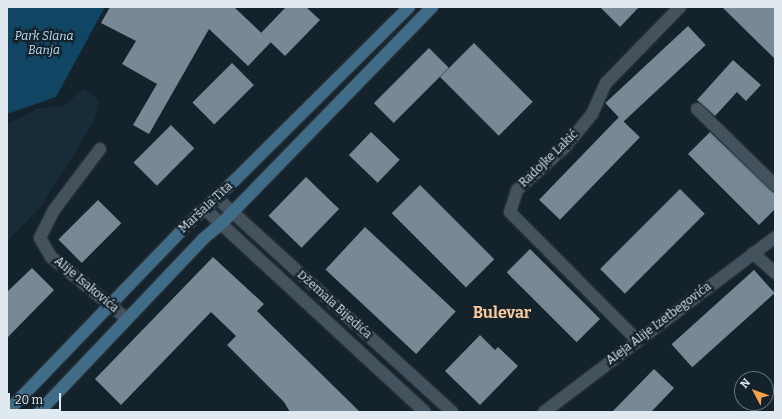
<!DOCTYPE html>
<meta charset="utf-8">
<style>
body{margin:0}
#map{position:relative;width:782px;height:419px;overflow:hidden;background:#14222b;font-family:Bitter,serif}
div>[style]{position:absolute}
.built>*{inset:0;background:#182b39}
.green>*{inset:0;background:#114564}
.building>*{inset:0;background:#788895;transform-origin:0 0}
.roads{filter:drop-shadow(0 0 1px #333c43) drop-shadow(0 0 1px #333c43)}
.minor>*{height:12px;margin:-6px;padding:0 6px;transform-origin:6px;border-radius:6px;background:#43525d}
.secondary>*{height:12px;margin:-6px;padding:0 6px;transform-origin:6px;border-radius:6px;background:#416c88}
span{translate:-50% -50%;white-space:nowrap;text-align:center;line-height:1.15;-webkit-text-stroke:4px #14222b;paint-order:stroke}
.park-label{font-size:12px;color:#bedef6;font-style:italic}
.street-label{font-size:12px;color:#e0e9ef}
.district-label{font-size:16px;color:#fcc99f;font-weight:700}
.frame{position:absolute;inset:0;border:8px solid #e0e9ef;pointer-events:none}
.north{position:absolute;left:734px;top:371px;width:40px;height:40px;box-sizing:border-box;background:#14222b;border:1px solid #667279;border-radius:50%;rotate:311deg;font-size:11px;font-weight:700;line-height:16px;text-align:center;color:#e0e9ef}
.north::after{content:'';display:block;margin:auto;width:14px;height:18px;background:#f9a04c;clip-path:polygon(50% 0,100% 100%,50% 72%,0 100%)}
.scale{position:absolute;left:8px;top:393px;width:53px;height:18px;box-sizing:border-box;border:2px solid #e0e9ef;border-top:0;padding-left:5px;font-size:12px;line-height:14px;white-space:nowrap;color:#e0e9ef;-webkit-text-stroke:3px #14222b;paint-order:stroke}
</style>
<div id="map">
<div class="built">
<i style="clip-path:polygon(85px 89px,100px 101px,93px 123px,42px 205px,7px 242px,7px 124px,39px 108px,62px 106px)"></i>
</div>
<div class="green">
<i style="clip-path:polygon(7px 7px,105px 7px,56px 97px,7px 114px)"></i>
</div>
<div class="building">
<i style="clip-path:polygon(110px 7px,234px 7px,271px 42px,248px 66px,209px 29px,149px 134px,133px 125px,157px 84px,122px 64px,136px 41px,101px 23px)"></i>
<i style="clip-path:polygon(286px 7px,306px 7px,320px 20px,285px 56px,261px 33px)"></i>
<i style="clip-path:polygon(600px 7px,639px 7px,620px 27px)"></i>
<i style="clip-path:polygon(722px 7px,775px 7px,775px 59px)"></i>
<i style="left:688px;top:26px;width:26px;height:113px;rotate:47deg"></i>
<i style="left:474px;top:43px;width:83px;height:48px;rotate:45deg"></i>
<i style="left:429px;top:48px;width:28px;height:78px;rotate:45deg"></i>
<i style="clip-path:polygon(733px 60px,761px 85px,746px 101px,737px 92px,715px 116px,697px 100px)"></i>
<i style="left:232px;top:63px;width:31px;height:56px;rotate:45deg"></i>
<i style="left:619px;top:117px;width:29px;height:115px;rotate:44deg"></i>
<i style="left:171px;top:125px;width:33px;height:53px;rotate:45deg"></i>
<i style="left:371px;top:132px;width:40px;height:32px;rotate:44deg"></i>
<i style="clip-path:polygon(710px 132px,775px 194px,775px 209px,759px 225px,688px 154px)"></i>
<i style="left:306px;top:177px;width:46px;height:54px;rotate:44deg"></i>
<i style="left:420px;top:185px;width:105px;height:40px;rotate:45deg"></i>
<i style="left:680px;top:189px;width:35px;height:113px;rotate:45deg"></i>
<i style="left:98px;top:200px;width:33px;height:56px;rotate:45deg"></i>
<i style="left:365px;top:227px;width:124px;height:58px;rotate:43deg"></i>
<i style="left:530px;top:249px;width:99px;height:33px;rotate:45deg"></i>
<i style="clip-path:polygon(213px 257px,264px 304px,257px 311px,360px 412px,290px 412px,284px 402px,227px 345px,236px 336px,211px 312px,121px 405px,95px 379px)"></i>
<i style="clip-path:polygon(32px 268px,54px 290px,7px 338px,7px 292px)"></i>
<i style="left:754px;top:270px;width:31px;height:111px;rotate:48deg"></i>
<i style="clip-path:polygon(480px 335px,495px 350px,498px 347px,518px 366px,480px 405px,445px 371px)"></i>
<i style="clip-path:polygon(654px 369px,674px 388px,651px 412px,612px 412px)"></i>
</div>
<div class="roads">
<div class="minor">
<i style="left:697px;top:109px;width:109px;rotate:44.3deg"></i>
<i style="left:100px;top:149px;width:76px;rotate:127deg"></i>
<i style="left:54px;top:210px;width:31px;rotate:117deg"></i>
<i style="left:40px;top:238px;width:22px;rotate:60deg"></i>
<i style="left:51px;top:257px;width:98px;rotate:39.2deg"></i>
<i style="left:217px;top:198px;width:318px;rotate:42.3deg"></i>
<i style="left:205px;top:209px;width:299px;rotate:42.7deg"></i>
<i style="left:753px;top:253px;width:30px;rotate:42deg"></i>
<i style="left:638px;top:341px;width:182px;rotate:-134.8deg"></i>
<i style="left:510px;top:212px;width:23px;rotate:-72deg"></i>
<i style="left:517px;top:190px;width:66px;rotate:-41.9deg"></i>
<i style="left:566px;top:146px;width:41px;rotate:-50.9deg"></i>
<i style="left:592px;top:114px;width:34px;rotate:-66deg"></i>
<i style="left:606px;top:83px;width:106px;rotate:-45.8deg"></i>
<i style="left:544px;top:412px;width:290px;rotate:-37.1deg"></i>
</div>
<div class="secondary">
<i style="left:7px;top:412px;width:258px;rotate:-46.1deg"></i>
<i style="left:186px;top:226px;width:67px;rotate:-43.2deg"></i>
<i style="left:235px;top:180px;width:245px;rotate:-44.8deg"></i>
<i style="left:39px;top:412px;width:238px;rotate:-46.5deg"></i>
<i style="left:203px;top:239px;width:23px;rotate:-40deg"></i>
<i style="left:221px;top:224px;width:303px;rotate:-45.8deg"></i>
</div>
</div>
<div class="park-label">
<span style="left:44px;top:44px">Park Slana<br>Banja</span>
</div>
<div class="street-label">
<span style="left:549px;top:159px;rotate:-44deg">Radojke Lakić</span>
<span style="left:206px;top:208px;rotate:-43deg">Maršala Tita</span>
<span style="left:86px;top:285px;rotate:40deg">Alije Isakovića</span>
<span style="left:334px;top:305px;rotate:42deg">Džemala Bijedića</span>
<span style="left:659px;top:324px;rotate:-37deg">Aleja Alije Izetbegovića</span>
</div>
<div class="district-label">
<span style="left:502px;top:313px">Bulevar</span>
</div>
<div class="frame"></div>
<div class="north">N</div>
<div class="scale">20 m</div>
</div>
